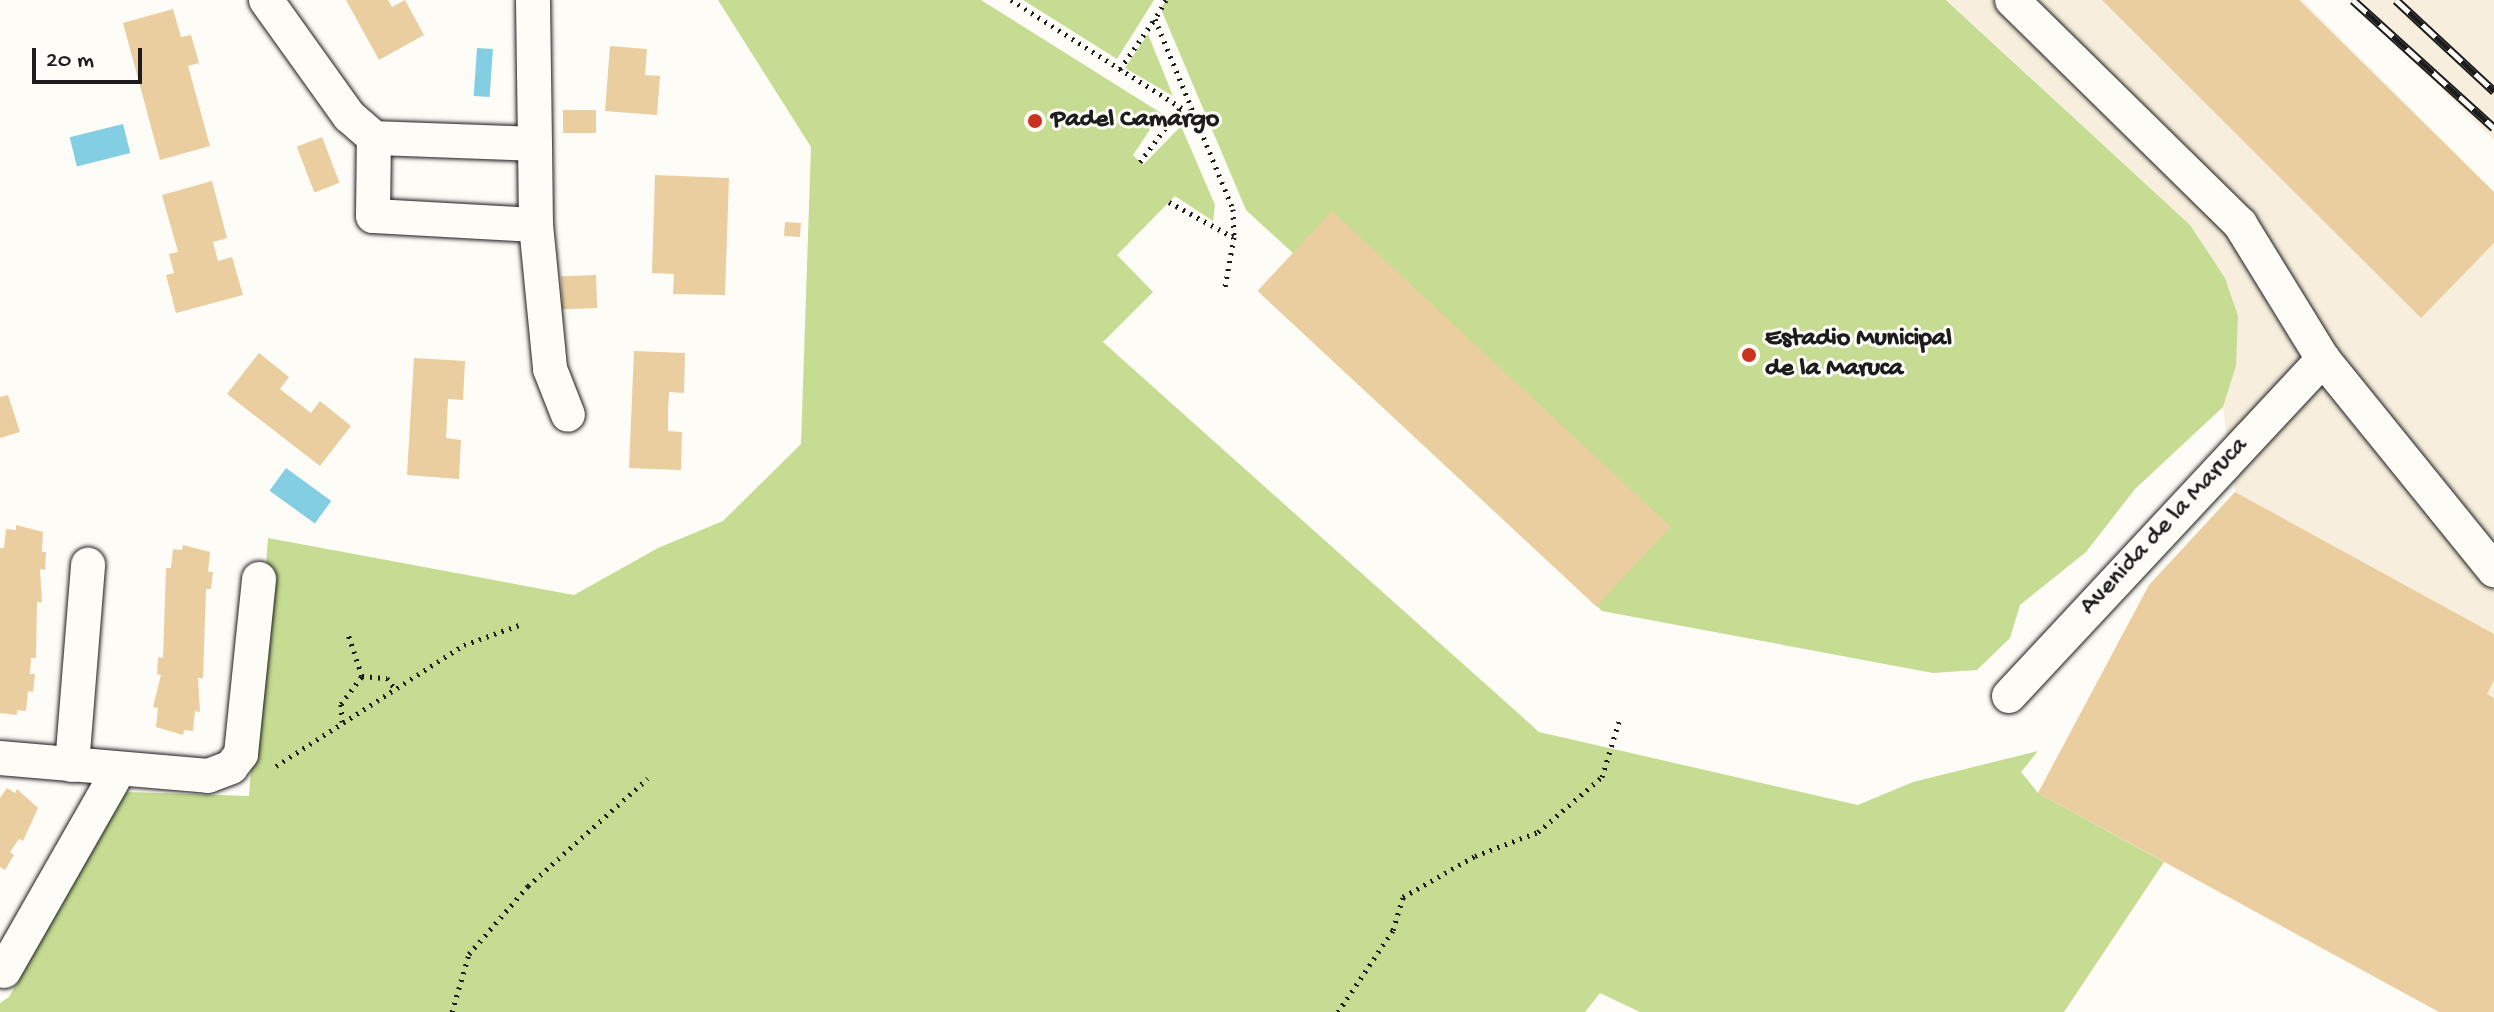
<!DOCTYPE html>
<style>
body{margin:0}
#map{position:relative;width:2494px;height:1012px;overflow:hidden;background:#fdfcf7;font-family:"Gochi Hand",sans-serif}
div>[style]{position:absolute}
.built>*{inset:0;background:#f7eedd}
.green>*{inset:0;background:#c5dc92}
.water>*{inset:0;background:#84cee4;transform-origin:0 0}
.building>*{inset:0;background:#eace9f;transform-origin:0 0}
.path>*{height:5px;margin-top:-2.5px;transform-origin:0;background:repeating-linear-gradient(90deg,#1c1c1c 0 2px,transparent 0 8px)}
.roads{filter:drop-shadow(0 0 2px #1c1c1c) drop-shadow(0 0 2px #1c1c1c)}
.street>*{height:34px;margin:-17px;padding:0 17px;transform-origin:17px;border-radius:17px;background:#fdfcf7}
.rail>*{height:9px;margin-top:-4.5px;transform-origin:0;background:repeating-linear-gradient(90deg,#fdfcf7 0 18px,#1c1c1c 0 36px);box-sizing:border-box;border-block:2px solid #1c1c1c}
.dots>*{width:22px;height:22px;translate:-50% -50%;box-sizing:border-box;border:4px solid #fdfcf7;border-radius:50%}
span{translate:-50% -50%;white-space:nowrap;text-align:center;line-height:1.15;-webkit-text-stroke:6px #fdfcf7;paint-order:stroke}
.poi-label{font-size:26px;color:#1c1c1c;font-weight:700}
.left{translate:0 -50%;text-align:left}
.street-label{font-size:26px;color:#1c1c1c}
.scale{position:absolute;left:32px;top:48px;width:110px;height:36px;box-sizing:border-box;border:4px solid #1c1c1c;border-top:0;padding-left:10px;font-size:24px;line-height:28px;white-space:nowrap;color:#1c1c1c;-webkit-text-stroke:6px #fdfcf7;paint-order:stroke}
</style>
<div id="map">
<div class="built">
<i style="clip-path:polygon(1947px 0,2302px 0,2494px 192px,2494px 1012px,2475px 1012px,2038px 793px,2149px 585px,2235px 492px,2223px 407px,2236px 366px,2190px 225px)"></i>
<i style="clip-path:polygon(2350px 0,2494px 0,2494px 140px)"></i>
</div>
<div class="green">
<i style="clip-path:polygon(718px 0,981px 0,1161px 113px,1133px 155px,1143px 165px,1181px 126px,1215px 205px,1213px 221px,1175px 196px,1117px 255px,1153px 292px,1103px 342px,1539px 732px,1858px 805px,1913px 782px,2038px 751px,2021px 772px,2038px 793px,2164px 862px,2064px 1012px,1640px 1012px,1600px 993px,1585px 1012px,0 1012px,0 1003px,9px 997px,126px 792px,249px 796px,268px 538px,574px 595px,658px 548px,723px 521px,801px 444px,811px 147px)"></i>
<i style="clip-path:polygon(1023px 0,1154px 0,1117px 59px)"></i>
<i style="clip-path:polygon(1166px 0,1946px 0,2190px 225px,2225px 278px,2238px 316px,2236px 366px,2223px 407px,2135px 489px,2086px 552px,2020px 605px,2010px 638px,1977px 670px,1933px 673px,1602px 611px,1262px 295px,1295px 255px,1246px 210px,1161px 9px)"></i>
<i style="clip-path:polygon(1148px 34px,1173px 96px,1125px 68px)"></i>
</div>
<div class="water">
<i style="left:477px;top:48px;width:16px;height:48px;rotate:4deg"></i>
<i style="left:123px;top:124px;width:30px;height:55px;rotate:76deg"></i>
<i style="left:286px;top:468px;width:56px;height:28px;rotate:36deg"></i>
</div>
<div class="building">
<i style="clip-path:polygon(346px 0,388px 0,392px 7px,405px 0,424px 35px,379px 60px)"></i>
<i style="clip-path:polygon(2102px 0,2299px 0,2494px 192px,2494px 243px,2421px 318px)"></i>
<i style="clip-path:polygon(173px 9px,181px 37px,191px 35px,199px 63px,188px 66px,210px 146px,160px 160px,123px 23px)"></i>
<i style="clip-path:polygon(610px 46px,647px 49px,645px 75px,660px 76px,657px 115px,605px 111px)"></i>
<i style="left:563px;top:110px;width:33px;height:23px"></i>
<i style="left:322px;top:137px;width:49px;height:27px;rotate:69deg"></i>
<i style="clip-path:polygon(655px 175px,729px 178px,725px 295px,673px 294px,674px 274px,652px 273px)"></i>
<i style="clip-path:polygon(212px 181px,227px 238px,213px 242px,218px 261px,232px 257px,243px 295px,176px 313px,166px 275px,174px 273px,169px 254px,178px 252px,162px 195px)"></i>
<i style="left:1332px;top:211px;width:463px;height:109px;rotate:43deg"></i>
<i style="left:785px;top:222px;width:16px;height:14px;rotate:4deg"></i>
<i style="left:596px;top:275px;width:33px;height:35px;rotate:88deg"></i>
<i style="clip-path:polygon(634px 351px,685px 353px,684px 393px,669px 392px,668px 411px,668px 431px,682px 432px,681px 470px,629px 468px)"></i>
<i style="clip-path:polygon(259px 353px,289px 377px,280px 389px,285px 393px,311px 413px,320px 401px,351px 426px,320px 466px,227px 394px)"></i>
<i style="clip-path:polygon(414px 358px,465px 361px,463px 400px,448px 399px,446px 438px,461px 440px,459px 479px,407px 475px)"></i>
<i style="clip-path:polygon(8px 395px,20px 432px,0 438px,0 397px)"></i>
<i style="clip-path:polygon(2235px 492px,2494px 634px,2494px 680px,2487px 694px,2494px 698px,2494px 1012px,2439px 1012px,2038px 793px,2149px 585px)"></i>
<i style="clip-path:polygon(16px 525px,43px 532px,42px 552px,46px 552px,45px 570px,40px 569px,42px 602px,37px 602px,36px 658px,31px 658px,30px 674px,35px 674px,33px 692px,28px 691px,26px 711px,17px 710px,17px 715px,0 713px,0 548px,4px 548px,6px 529px,16px 530px)"></i>
<i style="clip-path:polygon(183px 545px,210px 552px,208px 572px,213px 572px,211px 589px,206px 589px,203px 678px,198px 678px,200px 712px,195px 711px,193px 731px,184px 730px,183px 735px,156px 727px,158px 708px,153px 707px,161px 675px,157px 674px,158px 657px,163px 658px,166px 568px,171px 568px,173px 549px,182px 550px)"></i>
<i style="clip-path:polygon(7px 788px,15px 793px,17px 789px,38px 808px,23px 841px,19px 839px,10px 852px,14px 855px,5px 870px,0 867px,0 798px)"></i>
</div>
<div class="path">
<i style="left:1011px;top:0;width:212px;rotate:32.3deg"></i>
<i style="left:1166px;top:0;width:22px;rotate:120deg"></i>
<i style="left:1155px;top:19px;width:205px;rotate:67.7deg"></i>
<i style="left:1233px;top:209px;width:28px;rotate:88deg"></i>
<i style="left:1234px;top:237px;width:51px;rotate:100.2deg"></i>
<i style="left:1120px;top:69px;width:60px;rotate:-55.2deg"></i>
<i style="left:1140px;top:162px;width:69px;rotate:-53.3deg"></i>
<i style="left:1169px;top:202px;width:73px;rotate:28.7deg"></i>
<i style="left:362px;top:676px;width:25px;rotate:5deg"></i>
<i style="left:387px;top:678px;width:14px;rotate:54deg"></i>
<i style="left:342px;top:722px;width:18px;rotate:-93deg"></i>
<i style="left:341px;top:704px;width:35px;rotate:-53deg"></i>
<i style="left:362px;top:676px;width:47px;rotate:-108.4deg"></i>
<i style="left:276px;top:766px;width:224px;rotate:-32.8deg"></i>
<i style="left:464px;top:645px;width:59px;rotate:-20deg"></i>
<i style="left:452px;top:1012px;width:60px;rotate:-73.7deg"></i>
<i style="left:469px;top:954px;width:90px;rotate:-49.1deg"></i>
<i style="left:528px;top:886px;width:161px;rotate:-42deg"></i>
<i style="left:1338px;top:1012px;width:99px;rotate:-56.1deg"></i>
<i style="left:1393px;top:930px;width:34px;rotate:-73deg"></i>
<i style="left:1403px;top:897px;width:83px;rotate:-29.7deg"></i>
<i style="left:1475px;top:856px;width:67px;rotate:-20.9deg"></i>
<i style="left:1538px;top:832px;width:84px;rotate:-40.7deg"></i>
<i style="left:1602px;top:777px;width:62px;rotate:-73deg"></i>
</div>
<div class="roads">
<div class="street">
<i style="left:266px;top:0;width:143px;rotate:54.4deg"></i>
<i style="left:349px;top:116px;width:33px;rotate:41deg"></i>
<i style="left:374px;top:138px;width:161px;rotate:2.1deg"></i>
<i style="left:535px;top:144px;width:81px;rotate:89.3deg"></i>
<i style="left:536px;top:225px;width:163px;rotate:-176.8deg"></i>
<i style="left:373px;top:216px;width:78px;rotate:-89.3deg"></i>
<i style="left:2012px;top:0;width:320px;rotate:44.5deg"></i>
<i style="left:2240px;top:224px;width:158px;rotate:58.4deg"></i>
<i style="left:2323px;top:359px;width:272px;rotate:51deg"></i>
<i style="left:533px;top:1px;width:143px;rotate:89.2deg"></i>
<i style="left:536px;top:225px;width:145px;rotate:84.4deg"></i>
<i style="left:550px;top:369px;width:49px;rotate:68.6deg"></i>
<i style="left:2009px;top:696px;width:461px;rotate:-47deg"></i>
<i style="left:0;top:758px;width:209px;rotate:4.9deg"></i>
<i style="left:208px;top:776px;width:25px;rotate:-21deg"></i>
<i style="left:231px;top:767px;width:16px;rotate:-52deg"></i>
<i style="left:241px;top:754px;width:176px;rotate:-84.1deg"></i>
<i style="left:72px;top:765px;width:201px;rotate:-85.4deg"></i>
<i style="left:4px;top:971px;width:232px;rotate:-60.3deg"></i>
</div>
</div>
<div class="rail">
<i style="left:2353px;top:0;width:190px;rotate:42.2deg"></i>
<i style="left:2396px;top:0;width:134px;rotate:42.9deg"></i>
</div>
<div class="dots">
<i style="left:1035px;top:121px;background:#c8321e"></i>
<i style="left:1749px;top:355px;background:#c8321e"></i>
</div>
<div class="poi-label">
<span class="left" style="left:1051px;top:121px">Padel Camargo</span>
<span class="left" style="left:1765px;top:355px">Estadio Municipal<br>de la Maruca</span>
</div>
<div class="street-label">
<span style="left:2165px;top:527px;rotate:-47deg">Avenida de la Maruca</span>
</div>
<div class="scale">20 m</div>
</div>
